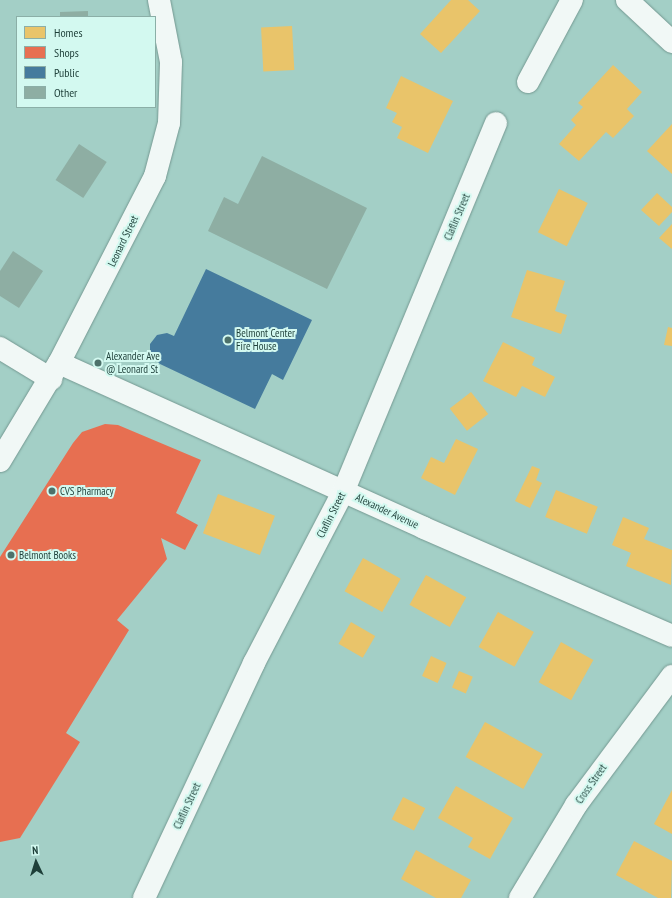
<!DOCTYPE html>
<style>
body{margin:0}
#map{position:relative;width:672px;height:898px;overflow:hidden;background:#a3cfc6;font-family:"PT Sans Narrow",sans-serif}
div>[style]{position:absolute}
.homes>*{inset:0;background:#e9c46a;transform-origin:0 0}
.shops>*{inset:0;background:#e76f51}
.public>*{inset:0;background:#457b9d}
.building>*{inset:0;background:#8eaea3;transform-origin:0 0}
.roads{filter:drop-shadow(0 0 1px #749891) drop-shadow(0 0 1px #749891)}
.street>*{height:22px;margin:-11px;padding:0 11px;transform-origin:11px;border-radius:11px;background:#f1f8f6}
.secondary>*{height:22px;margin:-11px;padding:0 11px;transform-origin:11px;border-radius:11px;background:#f1f8f6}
.dots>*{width:11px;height:11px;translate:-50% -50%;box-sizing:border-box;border:2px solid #d3f9f0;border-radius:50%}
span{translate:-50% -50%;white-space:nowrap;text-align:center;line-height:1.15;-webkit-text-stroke:4px #d3f9f0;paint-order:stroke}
.street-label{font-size:11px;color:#1e3f39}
.poi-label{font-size:11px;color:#1e3f39}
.left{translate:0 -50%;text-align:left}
.legend{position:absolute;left:16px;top:16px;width:140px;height:92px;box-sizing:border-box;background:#d3f9f0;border:1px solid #8bafa7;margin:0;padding:5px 7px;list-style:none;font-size:12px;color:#1e3f39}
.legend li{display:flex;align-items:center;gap:8px;height:20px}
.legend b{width:20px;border:1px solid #8bafa7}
.north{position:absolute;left:16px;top:842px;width:40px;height:40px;-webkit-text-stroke:3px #d3f9f0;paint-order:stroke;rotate:356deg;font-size:11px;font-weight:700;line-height:16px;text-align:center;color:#1e3f39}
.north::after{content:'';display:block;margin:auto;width:14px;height:18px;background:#1e3f39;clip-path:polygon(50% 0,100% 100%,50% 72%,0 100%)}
</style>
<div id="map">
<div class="homes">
<i style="clip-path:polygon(451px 0,468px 0,480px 11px,441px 53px,420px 34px)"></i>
<i style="left:292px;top:26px;width:44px;height:31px;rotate:87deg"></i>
<i style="clip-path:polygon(613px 65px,642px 92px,627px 109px,634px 116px,613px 138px,606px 132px,579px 161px,559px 144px,576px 125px,571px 120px,583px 107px,578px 103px)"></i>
<i style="clip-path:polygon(401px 76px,453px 101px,428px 153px,397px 138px,402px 127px,392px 122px,397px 113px,386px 108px)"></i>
<i style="clip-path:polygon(672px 124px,672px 174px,647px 151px)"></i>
<i style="left:559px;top:189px;width:32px;height:48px;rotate:26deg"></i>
<i style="clip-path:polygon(657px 193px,672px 207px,672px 212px,659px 226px,641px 210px)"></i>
<i style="clip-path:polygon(672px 224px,672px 249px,659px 238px)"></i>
<i style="clip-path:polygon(527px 270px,565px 281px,555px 311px,567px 315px,561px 334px,511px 317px)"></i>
<i style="clip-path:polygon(668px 327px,672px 328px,672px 346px,664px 345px)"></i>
<i style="clip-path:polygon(503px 342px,535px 358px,532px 365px,555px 377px,545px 397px,522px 386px,516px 397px,483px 381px)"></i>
<i style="left:471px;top:392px;width:28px;height:27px;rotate:52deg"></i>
<i style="clip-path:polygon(456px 439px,478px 449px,455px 495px,421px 478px,431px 457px,444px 463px)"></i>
<i style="clip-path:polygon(532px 466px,540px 469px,536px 480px,542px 483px,530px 508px,515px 501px)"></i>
<i style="left:556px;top:490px;width:45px;height:29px;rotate:22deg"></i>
<i style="left:218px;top:494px;width:61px;height:42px;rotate:21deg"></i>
<i style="clip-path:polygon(623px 517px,649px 528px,644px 539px,672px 550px,671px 585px,626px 566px,631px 553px,612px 545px)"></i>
<i style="left:363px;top:558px;width:43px;height:38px;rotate:29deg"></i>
<i style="left:426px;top:575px;width:46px;height:34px;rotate:29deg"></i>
<i style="left:498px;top:612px;width:41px;height:40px;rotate:29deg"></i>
<i style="left:351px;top:622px;width:28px;height:25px;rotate:30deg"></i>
<i style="left:561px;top:642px;width:37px;height:46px;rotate:29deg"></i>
<i style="left:431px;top:656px;width:17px;height:22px;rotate:24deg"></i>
<i style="left:459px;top:671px;width:15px;height:18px;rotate:23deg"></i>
<i style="left:485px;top:722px;width:66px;height:40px;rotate:29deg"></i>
<i style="clip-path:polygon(456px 786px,513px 818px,490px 859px,468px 847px,473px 838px,438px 818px)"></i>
<i style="clip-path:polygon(672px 790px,672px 834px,654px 824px)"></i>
<i style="left:403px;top:797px;width:25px;height:25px;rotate:27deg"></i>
<i style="clip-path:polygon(634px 841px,672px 861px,671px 898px,658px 898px,616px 875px)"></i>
<i style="clip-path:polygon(416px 850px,471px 880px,461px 898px,436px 898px,401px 879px)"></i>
</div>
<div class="shops">
<i style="clip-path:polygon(105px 424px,118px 425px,201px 460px,176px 513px,198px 525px,185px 550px,161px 538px,167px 559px,117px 620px,129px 630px,66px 733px,80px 742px,20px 838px,0 842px,0 557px,73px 443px,82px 432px)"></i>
</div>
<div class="public">
<i style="clip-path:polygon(206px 269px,312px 320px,283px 380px,272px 374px,255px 409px,160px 364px,150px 354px,150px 344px,157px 335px,167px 333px,174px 336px)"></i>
</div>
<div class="building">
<i style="clip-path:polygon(88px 11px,88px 17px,60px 17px,60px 12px)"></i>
<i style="left:79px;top:144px;width:33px;height:43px;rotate:33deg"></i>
<i style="clip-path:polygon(262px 156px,367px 208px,327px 289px,208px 231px,224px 197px,238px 204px)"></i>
<i style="clip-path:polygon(13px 251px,43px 271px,19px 308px,0 296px,0 271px)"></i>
</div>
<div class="roads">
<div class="street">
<i style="left:627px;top:0;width:62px;rotate:43deg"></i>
<i style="left:528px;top:82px;width:93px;rotate:-61.8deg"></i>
<i style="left:0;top:348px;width:60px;rotate:31.3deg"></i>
<i style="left:59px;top:363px;width:401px;rotate:24.3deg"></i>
<i style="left:424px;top:528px;width:270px;rotate:23.5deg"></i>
<i style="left:144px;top:898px;width:259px;rotate:-64.9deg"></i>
<i style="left:254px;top:663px;width:195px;rotate:-62.5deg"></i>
<i style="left:344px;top:490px;width:397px;rotate:-67.5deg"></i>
</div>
<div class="secondary">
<i style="left:0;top:461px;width:114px;rotate:-59deg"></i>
<i style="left:59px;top:363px;width:210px;rotate:-62.8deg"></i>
<i style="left:155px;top:176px;width:55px;rotate:-75.2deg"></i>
<i style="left:169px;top:123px;width:61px;rotate:-88.1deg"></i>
<i style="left:171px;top:62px;width:63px;rotate:-101deg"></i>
<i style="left:520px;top:898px;width:109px;rotate:-58.9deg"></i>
<i style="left:576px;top:805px;width:161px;rotate:-53.3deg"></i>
</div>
</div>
<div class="dots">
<i style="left:228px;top:340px;background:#4d716a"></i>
<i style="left:98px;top:363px;background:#4d716a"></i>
<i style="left:52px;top:491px;background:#4d716a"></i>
<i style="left:11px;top:555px;background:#4d716a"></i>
</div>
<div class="street-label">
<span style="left:457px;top:217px;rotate:-67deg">Claflin Street</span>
<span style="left:123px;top:241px;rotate:-64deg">Leonard Street</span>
<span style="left:387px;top:511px;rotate:25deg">Alexander Avenue</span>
<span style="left:331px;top:515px;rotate:-63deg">Claflin Street</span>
<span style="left:591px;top:784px;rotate:-55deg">Cross Street</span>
<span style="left:187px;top:806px;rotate:-65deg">Claflin Street</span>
</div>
<div class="poi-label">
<span class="left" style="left:236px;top:340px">Belmont Center<br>Fire House</span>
<span class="left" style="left:106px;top:363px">Alexander Ave<br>@ Leonard St</span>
<span class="left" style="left:60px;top:491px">CVS Pharmacy</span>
<span class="left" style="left:19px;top:555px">Belmont Books</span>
</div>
<ul class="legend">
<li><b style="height:11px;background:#e9c46a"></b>Homes</li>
<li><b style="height:11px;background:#e76f51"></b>Shops</li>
<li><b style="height:11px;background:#457b9d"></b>Public</li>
<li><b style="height:11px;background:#8eaea3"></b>Other</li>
</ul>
<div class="north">N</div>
</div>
